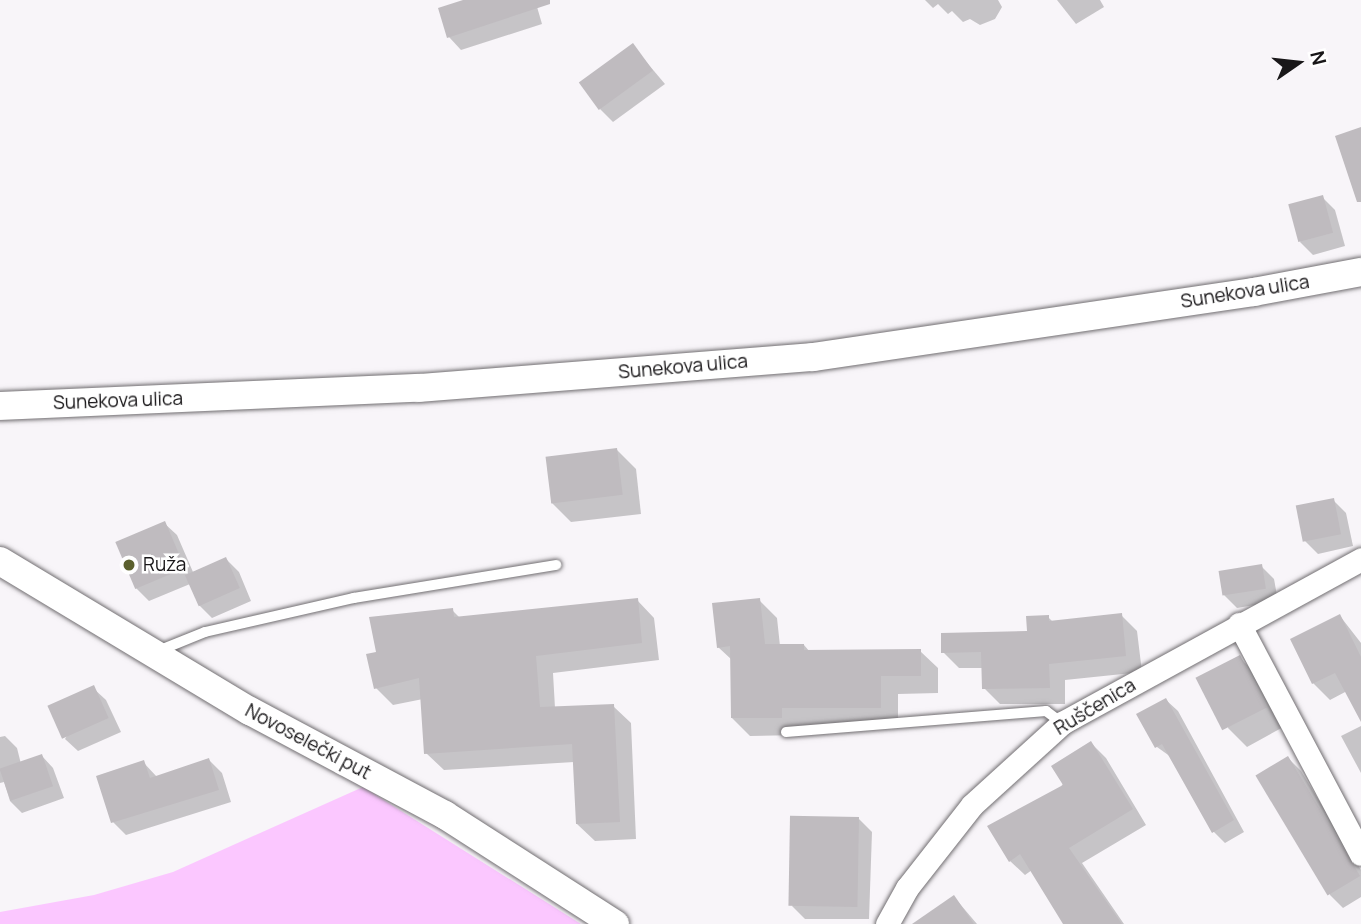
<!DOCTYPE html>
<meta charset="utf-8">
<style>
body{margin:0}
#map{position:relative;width:1361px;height:924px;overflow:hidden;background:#f8f5f9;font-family:Manrope,sans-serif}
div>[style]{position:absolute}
.green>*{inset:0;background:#fbc7ff}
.shadow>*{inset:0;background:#0003}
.building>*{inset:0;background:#bfbbbf;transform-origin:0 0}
.roads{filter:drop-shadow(0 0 2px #716e71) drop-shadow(0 0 2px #716e71)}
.service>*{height:10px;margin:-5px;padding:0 5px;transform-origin:5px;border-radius:5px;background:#fff}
.minor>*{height:23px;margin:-11.5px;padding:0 11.5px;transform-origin:11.5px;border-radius:11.5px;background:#fff}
.tertiary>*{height:28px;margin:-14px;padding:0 14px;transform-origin:14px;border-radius:14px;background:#fff}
.dots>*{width:19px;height:19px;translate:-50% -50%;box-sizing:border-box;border:4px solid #fff;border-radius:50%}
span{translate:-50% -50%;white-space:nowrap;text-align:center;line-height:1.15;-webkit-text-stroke:5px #fff;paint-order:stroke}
.street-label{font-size:19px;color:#191719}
.poi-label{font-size:19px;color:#191719}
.left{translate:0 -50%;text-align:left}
.north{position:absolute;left:1263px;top:28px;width:70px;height:70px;-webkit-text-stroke:5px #fff;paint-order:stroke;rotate:76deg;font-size:19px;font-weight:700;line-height:28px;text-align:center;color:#191719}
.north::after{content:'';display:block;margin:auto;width:24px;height:32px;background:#191719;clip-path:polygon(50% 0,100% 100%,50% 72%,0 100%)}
</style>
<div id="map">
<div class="green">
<i style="clip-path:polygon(363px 787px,581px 924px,0 924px,0 912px,94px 895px,173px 872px)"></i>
</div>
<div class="shadow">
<i style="clip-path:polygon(469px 0,535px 0,542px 24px,461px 50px,449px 37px)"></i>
<i style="clip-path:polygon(925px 0,998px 0,1002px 7px,995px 19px,980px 25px,970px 19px,963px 22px,952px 11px,948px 14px,938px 4px,933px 8px)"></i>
<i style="clip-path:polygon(1057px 0,1100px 0,1104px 7px,1076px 24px)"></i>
<i style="clip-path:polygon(632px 45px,665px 84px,613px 122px,600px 109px)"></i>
<i style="clip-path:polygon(1322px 197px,1335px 210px,1345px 246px,1313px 255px,1300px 242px)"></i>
<i style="clip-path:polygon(617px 450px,636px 469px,641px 514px,571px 522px,551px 502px)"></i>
<i style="clip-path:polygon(1333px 500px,1346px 513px,1353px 546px,1318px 554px,1305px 541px)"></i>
<i style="clip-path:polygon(164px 523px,177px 535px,193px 572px,226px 559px,239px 572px,251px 601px,212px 618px,199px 605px,190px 584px,149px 601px,136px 588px,117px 543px)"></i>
<i style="clip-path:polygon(1261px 566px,1274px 579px,1278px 601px,1237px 608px,1224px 595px)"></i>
<i style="clip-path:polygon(637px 600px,654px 618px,659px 660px,553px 673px,555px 708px,613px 706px,631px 723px,636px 839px,595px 841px,577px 824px,574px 762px,444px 770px,426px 753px,423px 699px,393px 705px,376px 688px,378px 653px,452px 610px,460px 618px)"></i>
<i style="clip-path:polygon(759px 600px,777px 618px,780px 646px,804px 645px,810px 652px,920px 651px,938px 668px,938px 693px,898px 694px,898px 725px,799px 726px,799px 735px,750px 736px,732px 718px,732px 660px,718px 647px)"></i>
<i style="clip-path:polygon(1121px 615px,1137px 631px,1142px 672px,1065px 680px,1065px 704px,1000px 704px,984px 688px,983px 668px,959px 668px,943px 652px,1028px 633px,1048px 617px,1053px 622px)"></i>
<i style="clip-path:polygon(1340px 616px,1361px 643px,1361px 718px,1347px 691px,1330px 700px,1313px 683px)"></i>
<i style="clip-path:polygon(1239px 657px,1258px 676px,1285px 726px,1247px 747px,1228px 728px)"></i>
<i style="clip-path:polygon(93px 688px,106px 700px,121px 732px,78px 751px,65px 739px)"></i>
<i style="clip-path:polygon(1166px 700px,1178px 711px,1244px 832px,1225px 843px,1213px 831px,1171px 757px,1157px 747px)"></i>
<i style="clip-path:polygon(1361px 726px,1361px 773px,1341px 736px)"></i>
<i style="clip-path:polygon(5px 736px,17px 748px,21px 764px,42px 756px,53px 768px,64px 798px,22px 813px,10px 801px,4px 782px,0 783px,0 737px)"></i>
<i style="clip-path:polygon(1091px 743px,1106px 758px,1146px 825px,1082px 863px,1124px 924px,1066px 924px,1032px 870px,1025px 875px,1010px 861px)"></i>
<i style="clip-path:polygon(1288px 758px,1301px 771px,1361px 870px,1361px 897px,1343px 908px,1330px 895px)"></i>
<i style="clip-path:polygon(209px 760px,222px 773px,231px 802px,126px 835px,113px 822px,143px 762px,157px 777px)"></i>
<i style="clip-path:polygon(859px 819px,872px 832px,869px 919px,805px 919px,792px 906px)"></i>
<i style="clip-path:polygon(954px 897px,977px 924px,919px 924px)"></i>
</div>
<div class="building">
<i style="clip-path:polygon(463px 0,550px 0,550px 4px,447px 38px,438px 8px)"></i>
<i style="left:633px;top:43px;width:34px;height:67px;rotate:54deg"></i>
<i style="clip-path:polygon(1361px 127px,1361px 202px,1357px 202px,1335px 136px)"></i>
<i style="left:1323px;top:195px;width:39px;height:36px;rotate:75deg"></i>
<i style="left:617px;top:448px;width:47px;height:72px;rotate:83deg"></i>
<i style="left:1334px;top:498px;width:37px;height:39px;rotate:79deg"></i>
<i style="left:165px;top:521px;width:51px;height:54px;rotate:67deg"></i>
<i style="left:226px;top:557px;width:34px;height:45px;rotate:66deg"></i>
<i style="left:1262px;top:564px;width:25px;height:44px;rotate:81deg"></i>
<i style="clip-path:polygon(638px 598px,642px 643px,536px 656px,540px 707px,614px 704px,620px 822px,576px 824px,572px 744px,424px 754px,419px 678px,374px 689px,366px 654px,376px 652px,369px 617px,453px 608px,454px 617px)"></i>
<i style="clip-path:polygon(760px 598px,765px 644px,804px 644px,804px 650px,921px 649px,921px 676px,881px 676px,881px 708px,782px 708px,782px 718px,731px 718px,730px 646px,717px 648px,712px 603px)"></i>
<i style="clip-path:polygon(1122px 613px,1126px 656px,1049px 664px,1050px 688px,982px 689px,981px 652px,941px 653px,941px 633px,1027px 631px,1026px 616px,1049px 615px,1049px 621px)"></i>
<i style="clip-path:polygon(1340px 614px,1361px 657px,1361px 722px,1335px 673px,1312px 684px,1290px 639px)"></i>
<i style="left:1240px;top:655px;width:59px;height:50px;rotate:63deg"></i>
<i style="left:94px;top:685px;width:36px;height:51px;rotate:66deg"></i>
<i style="clip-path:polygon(1166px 698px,1234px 820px,1212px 833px,1162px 744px,1155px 748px,1136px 714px)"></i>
<i style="clip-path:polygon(1091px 741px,1133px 809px,1069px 848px,1122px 924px,1063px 924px,1020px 854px,1009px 862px,987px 826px,1063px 785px,1051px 766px)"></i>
<i style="left:42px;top:754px;width:34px;height:45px;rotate:71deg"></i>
<i style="left:1288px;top:756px;width:140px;height:38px;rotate:59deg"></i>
<i style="clip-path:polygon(209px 758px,219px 790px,111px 823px,96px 776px,144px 760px,150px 778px)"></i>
<i style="left:859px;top:817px;width:90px;height:69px;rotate:91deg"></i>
<i style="clip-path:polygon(954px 895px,974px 924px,912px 924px)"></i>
</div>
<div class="roads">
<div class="service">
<i style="left:158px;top:651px;width:51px;rotate:-22deg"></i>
<i style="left:205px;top:632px;width:153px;rotate:-12.9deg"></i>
<i style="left:354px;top:598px;width:205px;rotate:-9.3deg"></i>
<i style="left:786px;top:732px;width:261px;rotate:-4.6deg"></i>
<i style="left:1046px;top:711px;width:20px;rotate:37deg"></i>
</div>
<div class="minor">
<i style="left:1239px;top:624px;width:260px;rotate:62.1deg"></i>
<i style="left:887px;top:924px;width:41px;rotate:-60.9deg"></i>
<i style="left:907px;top:888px;width:105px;rotate:-51.9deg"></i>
<i style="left:972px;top:805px;width:122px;rotate:-42.3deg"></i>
<i style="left:1062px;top:723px;width:341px;rotate:-28.7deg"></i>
</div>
<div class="tertiary">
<i style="left:0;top:406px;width:419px;rotate:-2.5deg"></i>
<i style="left:419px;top:388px;width:395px;rotate:-4.5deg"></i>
<i style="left:813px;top:357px;width:446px;rotate:-8.4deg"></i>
<i style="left:1254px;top:292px;width:109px;rotate:-10.6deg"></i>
<i style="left:0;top:561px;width:292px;rotate:31deg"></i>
<i style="left:250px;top:711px;width:221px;rotate:28.1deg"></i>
<i style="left:445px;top:815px;width:202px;rotate:32.7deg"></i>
</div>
</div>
<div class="dots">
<i style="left:129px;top:565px;background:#5c612e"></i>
</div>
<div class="street-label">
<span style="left:1245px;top:292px;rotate:-9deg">Sunekova ulica</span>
<span style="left:683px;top:367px;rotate:-5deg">Sunekova ulica</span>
<span style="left:118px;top:401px;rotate:-2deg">Sunekova ulica</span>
<span style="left:1095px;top:707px;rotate:-31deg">Ruščenica</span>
<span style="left:308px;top:742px;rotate:28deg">Novoselečki put</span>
</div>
<div class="poi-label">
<span class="left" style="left:143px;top:565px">Ruža</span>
</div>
<div class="north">N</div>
</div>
